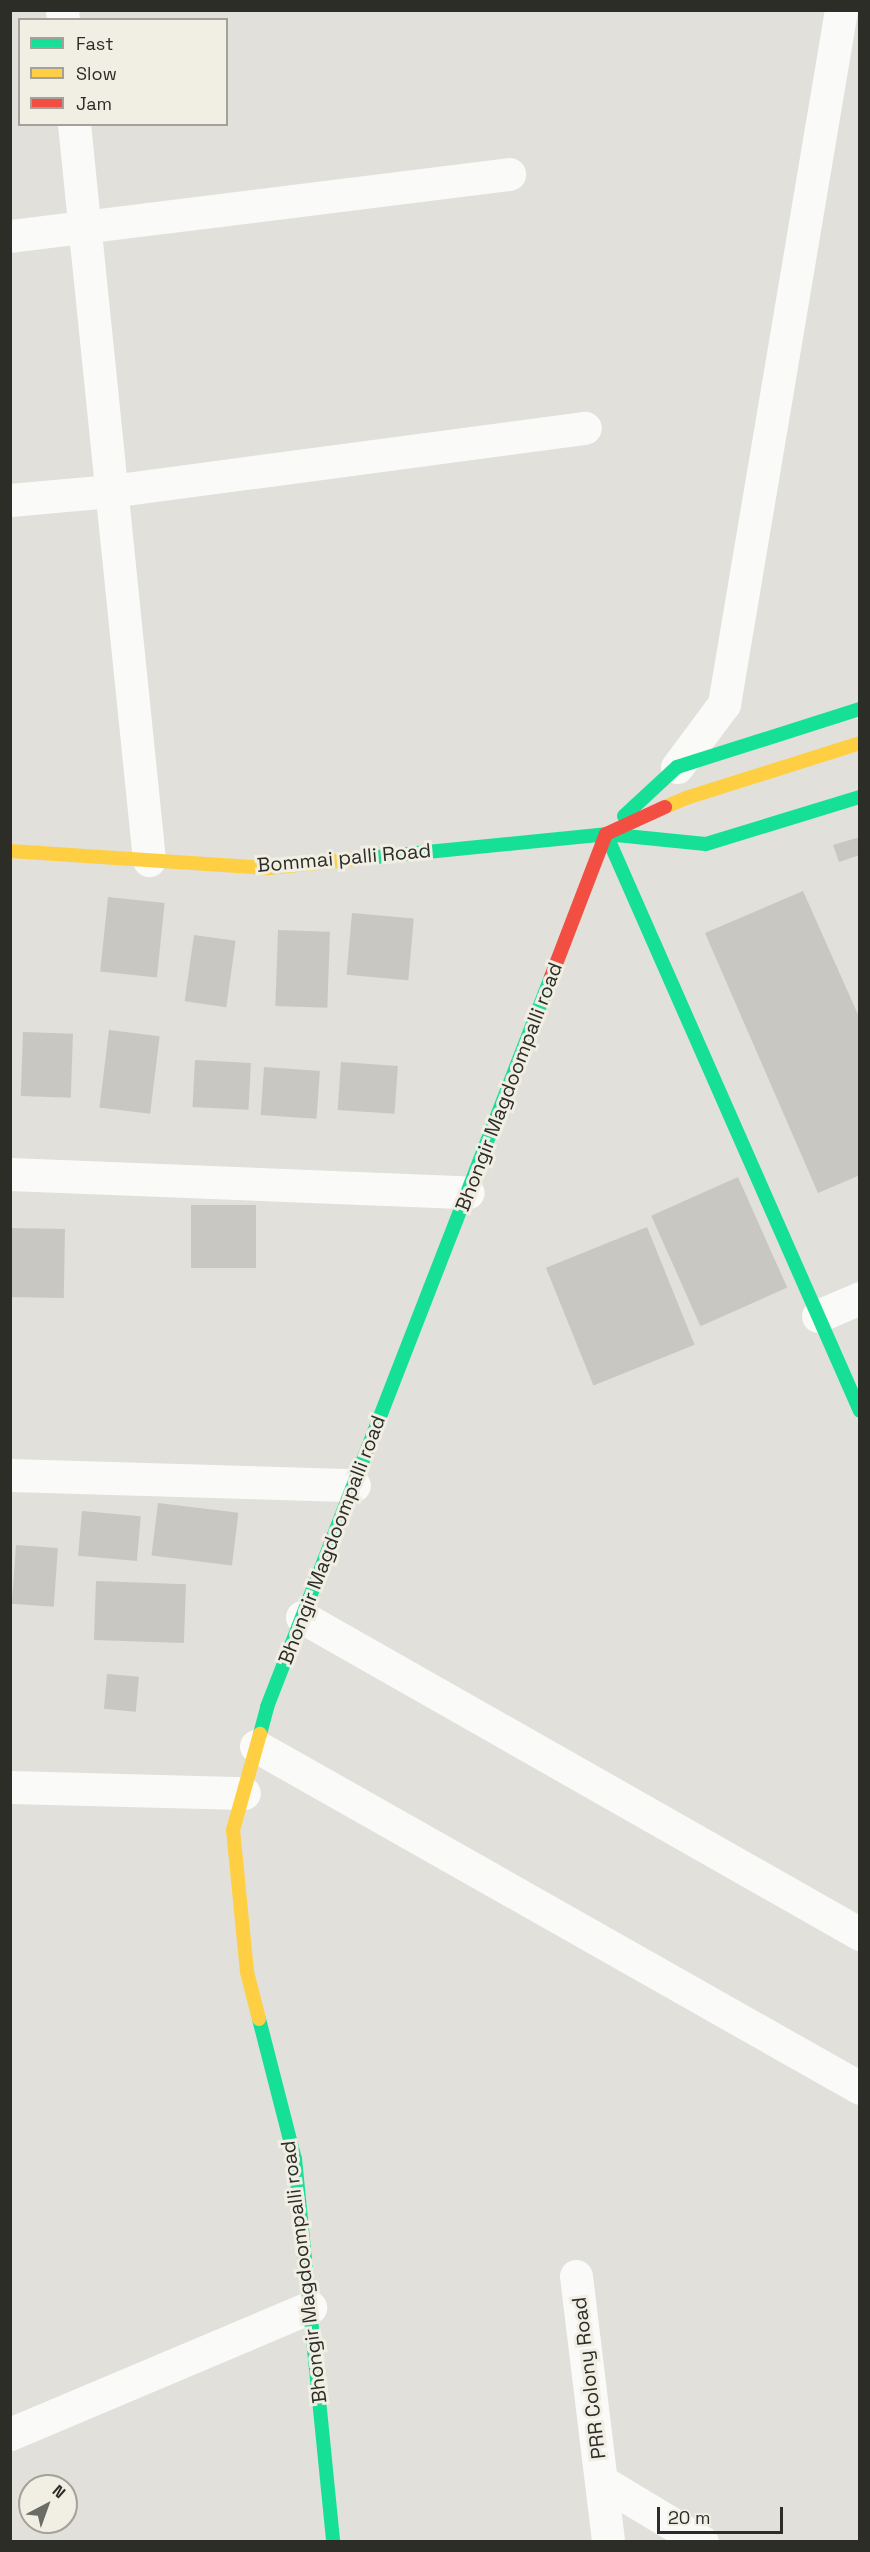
<!DOCTYPE html>
<style>
body{margin:0}
#map{position:relative;width:870px;height:2552px;overflow:hidden;background:#e1e0da;font-family:"Space Grotesk",sans-serif}
div>[style]{position:absolute}
.building>*{inset:0;background:#c8c7c2;transform-origin:0 0}
.street>*{height:33px;margin:-16.5px;padding:0 16.5px;transform-origin:16.5px;border-radius:16.5px;background:#fafaf9}
.fast>*{height:14px;margin:-7px;padding:0 7px;transform-origin:7px;border-radius:7px;background:#16e098}
.slow>*{height:14px;margin:-7px;padding:0 7px;transform-origin:7px;border-radius:7px;background:#ffcf43}
.jam>*{height:14px;margin:-7px;padding:0 7px;transform-origin:7px;border-radius:7px;background:#f24e42}
span{translate:-50% -50%;white-space:nowrap;text-align:center;line-height:1.15;-webkit-text-stroke:6px #f1efe4;paint-order:stroke}
.street-label{font-size:20px;color:#2d2d28}
.frame{position:absolute;inset:0;border:12px solid #2d2d28;pointer-events:none}
.legend{position:absolute;left:18px;top:18px;width:210px;height:108px;box-sizing:border-box;background:#f1efe4;border:2px solid #a3a199;margin:0;padding:8px 10px;list-style:none;font-size:18px;color:#2d2d28}
.legend li{display:flex;align-items:center;gap:12px;height:30px}
.legend b{width:30px;border:2px solid #a3a199}
.north{position:absolute;left:18px;top:2474px;width:60px;height:60px;box-sizing:border-box;background:#f1efe4;border:2px solid #a3a199;border-radius:50%;rotate:41deg;font-size:16px;font-weight:700;line-height:24px;text-align:center;color:#2d2d28}
.north::after{content:'';display:block;margin:auto;width:21px;height:27px;background:#6c6c66;clip-path:polygon(50% 0,100% 100%,50% 72%,0 100%)}
.scale{position:absolute;left:657px;top:2507px;width:126px;height:27px;box-sizing:border-box;border:3px solid #2d2d28;border-top:0;padding-left:8px;font-size:18px;line-height:21px;white-space:nowrap;color:#2d2d28;-webkit-text-stroke:4px #f1efe4;paint-order:stroke}
</style>
<div id="map">
<div class="building">
<i style="clip-path:polygon(860px 837px,860px 855px,839px 862px,833px 845px)"></i>
<i style="clip-path:polygon(803px 891px,860px 1019px,860px 1175px,818px 1193px,705px 933px)"></i>
<i style="left:108px;top:897px;width:57px;height:75px;rotate:6deg"></i>
<i style="left:352px;top:913px;width:62px;height:62px;rotate:5deg"></i>
<i style="left:278px;top:930px;width:52px;height:76px;rotate:2deg"></i>
<i style="left:194px;top:935px;width:42px;height:67px;rotate:8deg"></i>
<i style="left:109px;top:1030px;width:51px;height:78px;rotate:7deg"></i>
<i style="left:23px;top:1032px;width:50px;height:64px;rotate:2deg"></i>
<i style="left:195px;top:1060px;width:56px;height:47px;rotate:3deg"></i>
<i style="left:341px;top:1062px;width:57px;height:48px;rotate:4deg"></i>
<i style="left:264px;top:1067px;width:56px;height:48px;rotate:4deg"></i>
<i style="left:738px;top:1177px;width:121px;height:95px;rotate:66deg"></i>
<i style="left:191px;top:1205px;width:65px;height:63px"></i>
<i style="left:647px;top:1227px;width:127px;height:109px;rotate:68deg"></i>
<i style="left:10px;top:1228px;width:55px;height:69px;rotate:1deg"></i>
<i style="left:158px;top:1503px;width:81px;height:53px;rotate:7deg"></i>
<i style="left:82px;top:1511px;width:59px;height:45px;rotate:5deg"></i>
<i style="left:16px;top:1545px;width:42px;height:59px;rotate:4deg"></i>
<i style="left:96px;top:1581px;width:90px;height:59px;rotate:2deg"></i>
<i style="left:107px;top:1674px;width:32px;height:35px;rotate:5deg"></i>
</div>
<div class="street">
<i style="left:62px;top:10px;width:10px;rotate:84deg"></i>
<i style="left:74px;top:124px;width:740px;rotate:84.18deg"></i>
<i style="left:10px;top:236px;width:503px;rotate:-7.08deg"></i>
<i style="left:10px;top:500px;width:101px;rotate:-5.1deg"></i>
<i style="left:111px;top:491px;width:478px;rotate:-7.6deg"></i>
<i style="left:677px;top:767px;width:79px;rotate:-53.3deg"></i>
<i style="left:724px;top:704px;width:704px;rotate:-80.43deg"></i>
<i style="left:10px;top:1174px;width:458px;rotate:2.3deg"></i>
<i style="left:818px;top:1316px;width:46px;rotate:-23.2deg"></i>
<i style="left:10px;top:1475px;width:344px;rotate:1.7deg"></i>
<i style="left:302px;top:1617px;width:642px;rotate:29.6deg"></i>
<i style="left:256px;top:1746px;width:694px;rotate:29.52deg"></i>
<i style="left:10px;top:1787px;width:234px;rotate:1.5deg"></i>
<i style="left:576px;top:2276px;width:268px;rotate:83.1deg"></i>
<i style="left:10px;top:2434px;width:326px;rotate:-22.9deg"></i>
<i style="left:601px;top:2481px;width:118px;rotate:31.1deg"></i>
</div>
<div class="fast">
<i style="left:624px;top:816px;width:72px;rotate:-42.8deg"></i>
<i style="left:677px;top:767px;width:192px;rotate:-17.6deg"></i>
<i style="left:606px;top:834px;width:630px;rotate:66.24deg"></i>
<i style="left:357px;top:859px;width:250px;rotate:-5.7deg"></i>
<i style="left:606px;top:834px;width:100px;rotate:5.7deg"></i>
<i style="left:706px;top:844px;width:161px;rotate:-17deg"></i>
<i style="left:260px;top:1734px;width:28px;rotate:-75deg"></i>
<i style="left:267px;top:1707px;width:783px;rotate:-68.74deg"></i>
<i style="left:259px;top:2019px;width:145px;rotate:75.6deg"></i>
<i style="left:295px;top:2159px;width:385px;rotate:84.3deg"></i>
</div>
<div class="slow">
<i style="left:665px;top:807px;width:23px;rotate:-23deg"></i>
<i style="left:686px;top:798px;width:182px;rotate:-17.5deg"></i>
<i style="left:10px;top:851px;width:259px;rotate:3.8deg"></i>
<i style="left:268px;top:868px;width:89px;rotate:-5.8deg"></i>
<i style="left:259px;top:2019px;width:49px;rotate:-104.3deg"></i>
<i style="left:247px;top:1972px;width:143px;rotate:-95.6deg"></i>
<i style="left:233px;top:1830px;width:100px;rotate:-74.3deg"></i>
</div>
<div class="jam">
<i style="left:551px;top:977px;width:153px;rotate:-69deg"></i>
<i style="left:606px;top:834px;width:65px;rotate:-24.6deg"></i>
</div>
<div class="street-label">
<span style="left:344px;top:858px;rotate:-5deg">Bommai palli Road</span>
<span style="left:509px;top:1087px;rotate:-69deg">Bhongir Magdoompalli road</span>
<span style="left:332px;top:1540px;rotate:-69deg">Bhongir Magdoompalli road</span>
<span style="left:304px;top:2272px;rotate:-97deg">Bhongir Magdoompalli road</span>
<span style="left:589px;top:2378px;rotate:-97deg">PRR Colony Road</span>
</div>
<div class="frame"></div>
<ul class="legend">
<li><b style="height:8px;background:#16e098"></b>Fast</li>
<li><b style="height:8px;background:#ffcf43"></b>Slow</li>
<li><b style="height:8px;background:#f24e42"></b>Jam</li>
</ul>
<div class="north">N</div>
<div class="scale">20 m</div>
</div>
